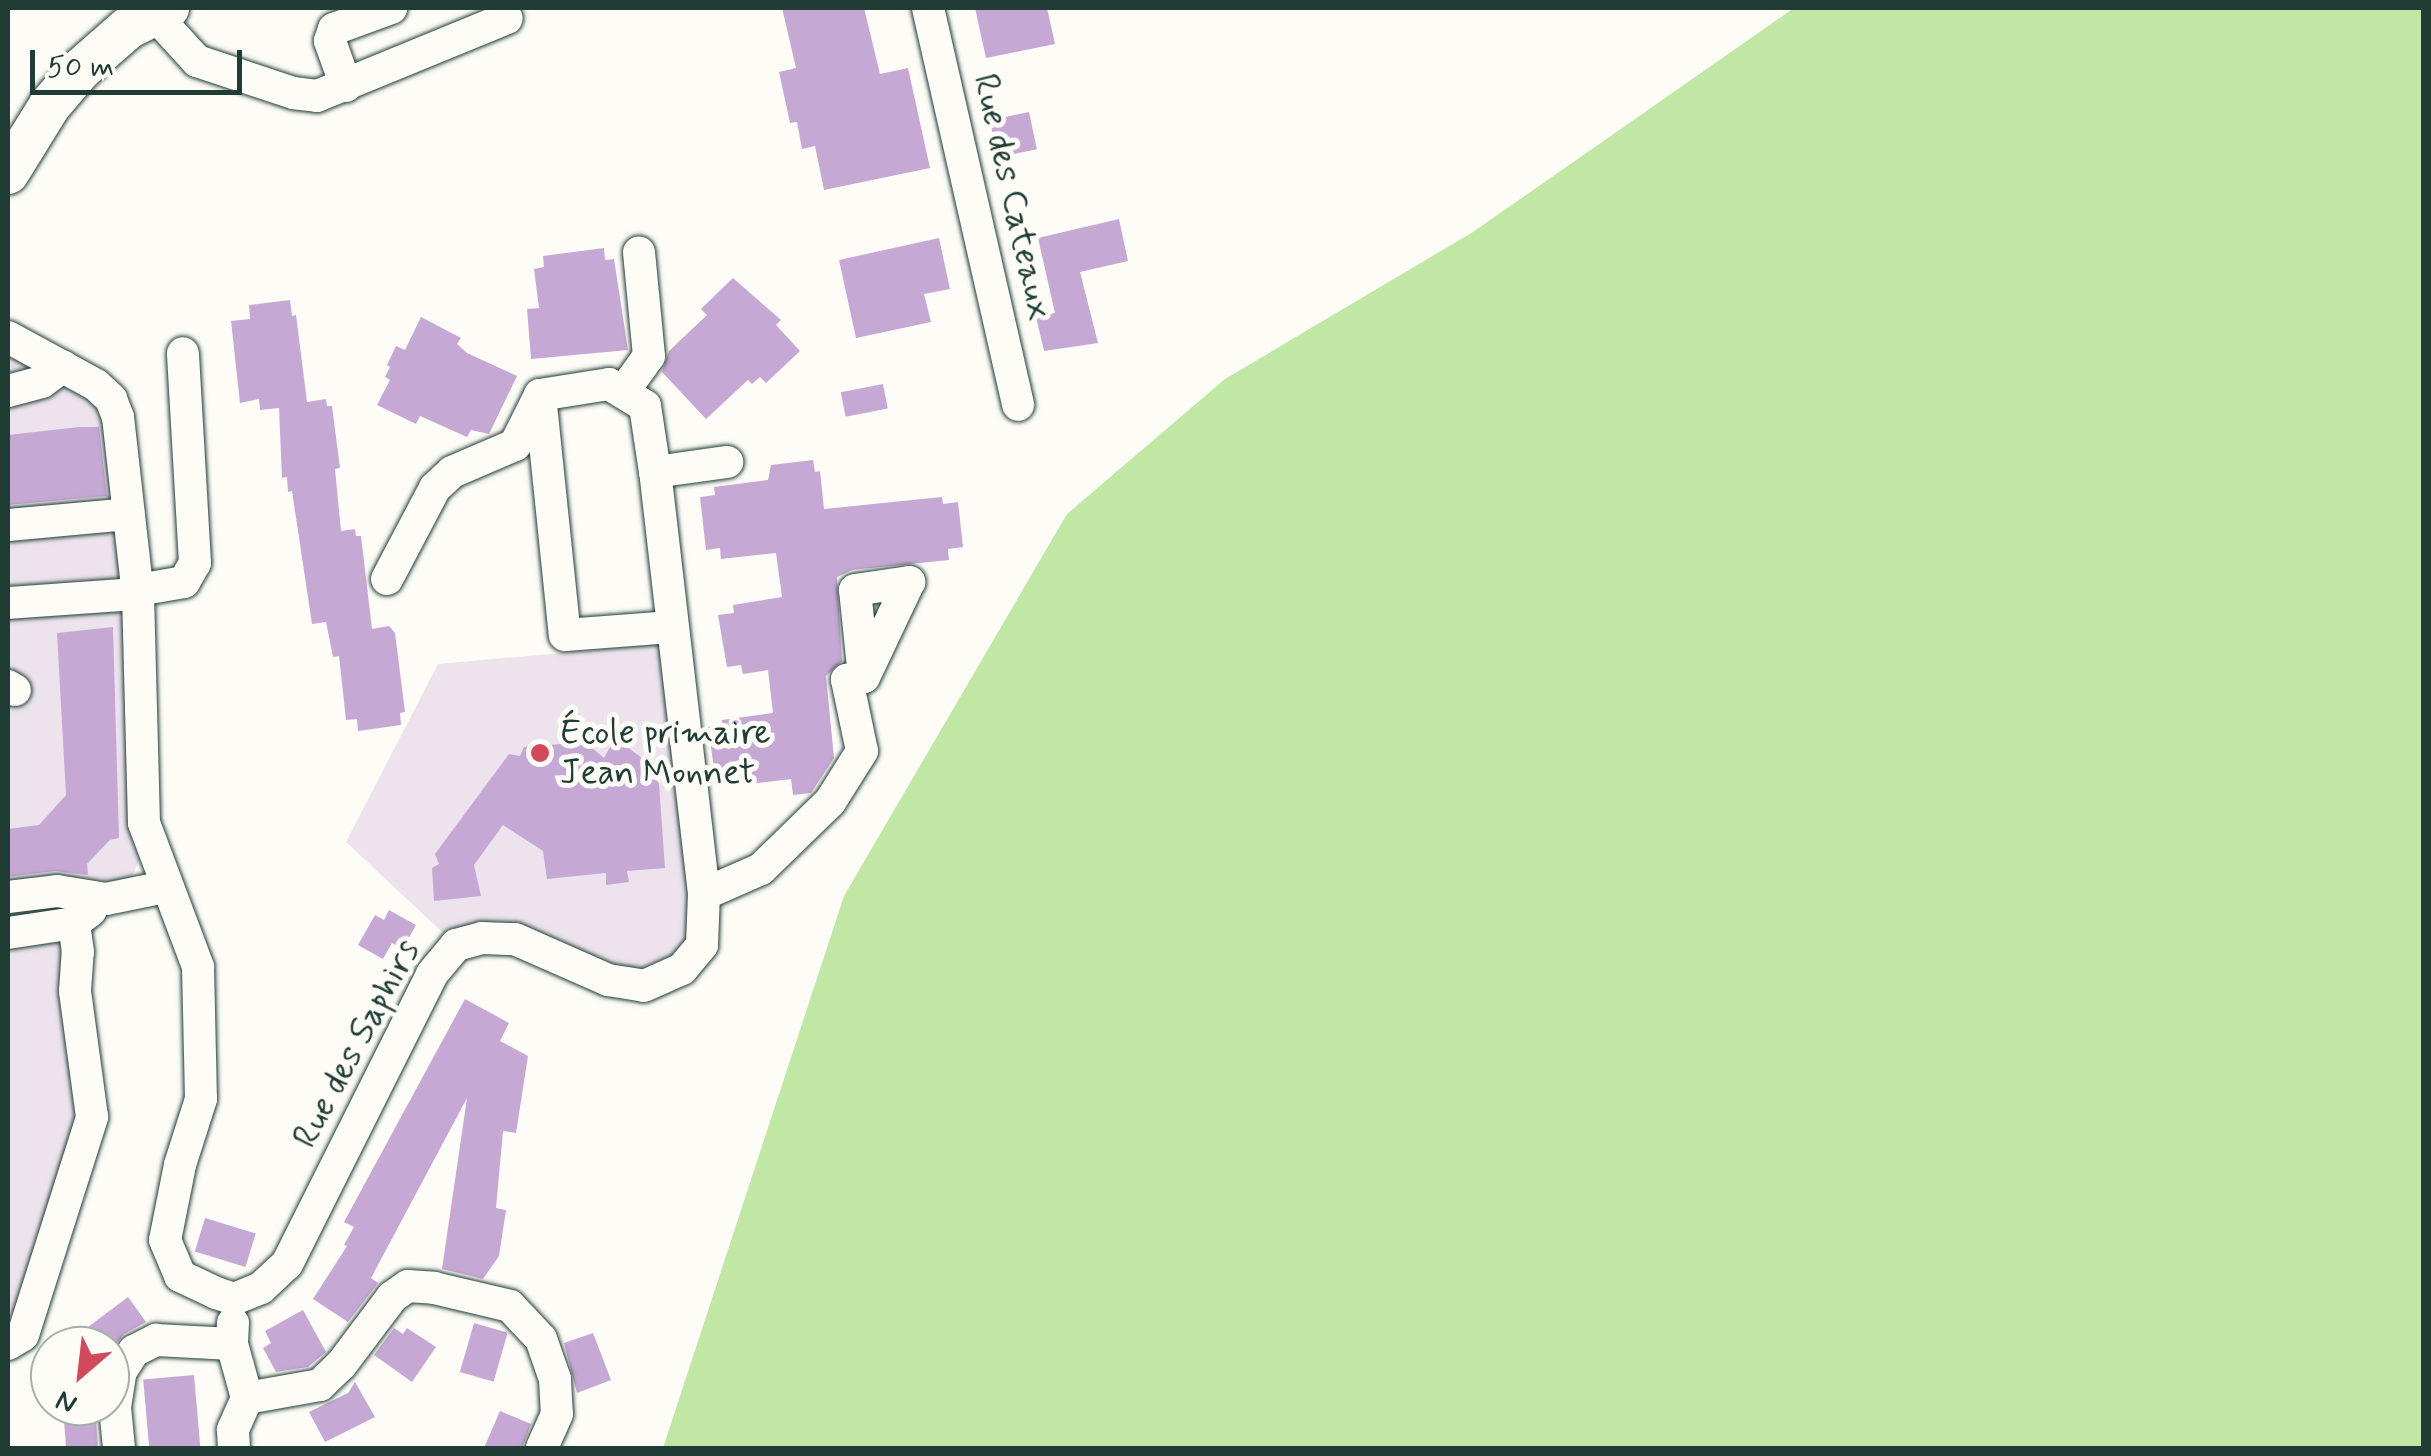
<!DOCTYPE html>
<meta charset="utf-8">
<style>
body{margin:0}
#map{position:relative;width:2431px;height:1456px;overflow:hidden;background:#fdfcf7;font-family:Mynerve,sans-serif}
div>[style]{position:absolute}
.built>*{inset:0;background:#ece3ed}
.green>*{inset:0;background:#c0e7a3}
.building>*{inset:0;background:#c6a8d5;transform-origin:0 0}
.roads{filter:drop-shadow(0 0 2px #1f3d34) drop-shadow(0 0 2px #1f3d34)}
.minor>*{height:32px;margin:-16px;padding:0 16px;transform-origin:16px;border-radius:16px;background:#fdfcf7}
.major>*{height:42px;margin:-21px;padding:0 21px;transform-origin:21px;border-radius:21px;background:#fdfcf7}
.dots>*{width:28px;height:28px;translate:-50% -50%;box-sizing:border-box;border:5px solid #fdfcf7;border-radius:50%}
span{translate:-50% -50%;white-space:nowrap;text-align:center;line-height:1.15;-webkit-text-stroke:10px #fdfcf7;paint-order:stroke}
.street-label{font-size:35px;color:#1f3d34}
.poi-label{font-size:35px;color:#1f3d34}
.left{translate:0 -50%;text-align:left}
.frame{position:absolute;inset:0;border:10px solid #1f3d34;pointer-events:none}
.north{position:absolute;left:30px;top:1326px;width:100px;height:100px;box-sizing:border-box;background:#fdfcf7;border:2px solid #a4b0a9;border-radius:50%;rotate:208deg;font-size:28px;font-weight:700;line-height:40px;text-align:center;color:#1f3d34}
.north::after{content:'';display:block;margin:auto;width:35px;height:45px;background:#d1495b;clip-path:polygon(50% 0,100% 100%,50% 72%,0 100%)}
.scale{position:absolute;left:30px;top:50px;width:212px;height:45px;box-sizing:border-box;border:5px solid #1f3d34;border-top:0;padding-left:12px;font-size:30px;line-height:35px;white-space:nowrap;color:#1f3d34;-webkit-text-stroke:8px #fdfcf7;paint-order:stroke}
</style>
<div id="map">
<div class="built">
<i style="clip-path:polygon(8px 337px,111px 399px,143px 852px,122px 898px,78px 952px,87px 1084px,22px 1318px,8px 1328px)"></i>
<i style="clip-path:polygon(674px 643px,702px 945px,644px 986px,515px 939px,456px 945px,346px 842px,438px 664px)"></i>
</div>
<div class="green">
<i style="clip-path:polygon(1794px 8px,2423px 8px,2423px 1448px,663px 1448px,844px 896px,1067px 514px,1225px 379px,1473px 232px)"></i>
</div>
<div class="building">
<i style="clip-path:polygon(782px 8px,864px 8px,880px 74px,908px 68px,930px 168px,824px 190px,815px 146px,802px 149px,797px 122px,790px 123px,779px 72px,796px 68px)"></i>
<i style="clip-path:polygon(975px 8px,1047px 8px,1055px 44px,986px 58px)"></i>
<i style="left:1029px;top:112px;width:38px;height:40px;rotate:78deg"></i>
<i style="clip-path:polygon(1119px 219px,1128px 261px,1080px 272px,1098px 343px,1044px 351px,1036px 317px,1055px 313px,1038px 238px)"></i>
<i style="clip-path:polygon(939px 238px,950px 289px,924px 294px,931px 322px,856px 338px,839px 260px)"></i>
<i style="clip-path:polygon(604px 248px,605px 260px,614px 259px,628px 350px,531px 359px,527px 309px,539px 308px,534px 269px,544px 267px,543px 256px)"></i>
<i style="clip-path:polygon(733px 278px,781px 320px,776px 325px,800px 351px,766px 383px,760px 377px,752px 384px,748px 380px,706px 419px,662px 372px,669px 351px,707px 315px,701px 309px)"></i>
<i style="clip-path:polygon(290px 300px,292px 316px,296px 315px,307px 402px,326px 399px,327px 406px,332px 406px,340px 468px,335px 469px,341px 531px,355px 529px,356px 536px,361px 536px,372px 629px,389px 626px,395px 633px,405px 712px,400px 713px,401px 725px,358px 731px,357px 719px,346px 720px,339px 656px,333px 657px,326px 622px,312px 624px,292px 491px,288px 492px,287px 477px,282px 478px,279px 408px,260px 410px,259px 399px,240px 403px,231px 321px,250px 319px,249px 305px)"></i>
<i style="clip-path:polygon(421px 317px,461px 338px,457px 344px,467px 353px,517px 376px,489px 434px,471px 430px,467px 437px,420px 416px,416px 424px,377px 405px,390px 380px,385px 377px,390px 367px,387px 365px,396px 346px,405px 350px)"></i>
<i style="left:883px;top:384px;width:25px;height:43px;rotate:79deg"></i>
<i style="clip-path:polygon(79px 427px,99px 427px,107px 496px,8px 505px,8px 435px)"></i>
<i style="clip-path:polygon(813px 460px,815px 472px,820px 471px,824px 509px,942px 497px,943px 504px,958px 502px,963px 547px,948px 549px,949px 560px,852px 570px,837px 577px,842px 661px,826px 676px,834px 758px,811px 793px,793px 795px,791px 779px,731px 786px,730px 780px,716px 782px,708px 727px,722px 724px,722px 720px,773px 713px,768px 670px,743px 674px,741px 665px,727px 667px,718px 615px,734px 613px,733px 605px,782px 597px,776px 553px,721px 559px,720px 548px,706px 550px,700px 497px,715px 495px,714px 487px,768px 480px,771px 465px)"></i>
<i style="clip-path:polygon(113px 627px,119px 838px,110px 840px,87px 864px,88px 875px,55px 871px,8px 877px,8px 829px,39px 825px,66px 795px,57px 633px)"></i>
<i style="clip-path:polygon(615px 738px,658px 770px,665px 868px,627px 871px,629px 882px,606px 885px,606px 873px,547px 879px,543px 851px,503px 825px,474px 865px,481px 896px,434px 901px,432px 868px,439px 864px,435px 854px,509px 754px,520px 756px,524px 747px,585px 742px,604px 758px)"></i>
<i style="clip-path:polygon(389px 910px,416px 925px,403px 949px,392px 943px,383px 959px,358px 945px,375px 915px,384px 920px)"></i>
<i style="clip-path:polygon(465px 999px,509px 1023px,500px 1041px,528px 1056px,516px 1133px,503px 1131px,496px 1208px,506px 1210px,499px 1256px,483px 1279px,442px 1269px,467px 1098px,371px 1278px,378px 1283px,348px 1322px,313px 1299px,347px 1246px,344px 1245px,354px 1227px,344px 1222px)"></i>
<i style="left:205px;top:1218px;width:53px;height:35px;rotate:17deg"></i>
<i style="clip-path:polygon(128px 1297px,146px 1322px,124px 1334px,110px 1351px,110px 1346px,102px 1346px,88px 1327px)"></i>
<i style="clip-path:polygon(303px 1310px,326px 1352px,308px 1367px,276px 1372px,263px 1348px,271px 1343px,265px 1331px)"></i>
<i style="left:474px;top:1323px;width:35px;height:51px;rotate:16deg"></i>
<i style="clip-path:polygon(394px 1328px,403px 1334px,407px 1328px,436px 1347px,412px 1382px,374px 1355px)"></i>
<i style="clip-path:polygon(593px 1333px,611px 1380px,577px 1393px,564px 1343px)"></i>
<i style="left:194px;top:1375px;width:73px;height:51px;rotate:85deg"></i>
<i style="clip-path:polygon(355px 1382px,375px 1417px,325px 1442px,309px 1412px,348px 1393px)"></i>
<i style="clip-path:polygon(63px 1406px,88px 1406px,89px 1421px,96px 1420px,98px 1448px,66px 1448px)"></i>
<i style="clip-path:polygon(500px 1411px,531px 1424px,522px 1448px,484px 1448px)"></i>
</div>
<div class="roads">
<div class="minor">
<i style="left:928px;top:8px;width:407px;rotate:77.2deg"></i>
<i style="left:154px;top:14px;width:64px;rotate:47.5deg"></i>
<i style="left:197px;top:61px;width:101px;rotate:18.4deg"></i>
<i style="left:293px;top:93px;width:24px;rotate:7deg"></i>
<i style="left:317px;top:96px;width:205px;rotate:-22.3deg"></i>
<i style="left:346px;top:86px;width:48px;rotate:-109.6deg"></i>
<i style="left:330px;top:41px;width:13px;rotate:-72deg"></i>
<i style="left:334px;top:29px;width:61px;rotate:-20.2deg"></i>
<i style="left:8px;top:337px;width:100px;rotate:28.6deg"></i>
<i style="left:96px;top:385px;width:21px;rotate:43deg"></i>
<i style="left:111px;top:399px;width:19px;rotate:69deg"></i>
<i style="left:118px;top:417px;width:178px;rotate:83.6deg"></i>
<i style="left:138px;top:594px;width:229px;rotate:88.5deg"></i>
<i style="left:144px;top:823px;width:154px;rotate:69.4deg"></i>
<i style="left:198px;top:967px;width:132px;rotate:88.7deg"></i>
<i style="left:201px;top:1099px;width:69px;rotate:107.7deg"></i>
<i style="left:180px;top:1165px;width:76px;rotate:101.3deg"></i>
<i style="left:165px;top:1240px;width:39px;rotate:67deg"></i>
<i style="left:180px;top:1276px;width:40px;rotate:25deg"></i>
<i style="left:216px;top:1293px;width:19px;rotate:18deg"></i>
<i style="left:234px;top:1299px;width:29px;rotate:-22deg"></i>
<i style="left:261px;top:1288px;width:35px;rotate:-43deg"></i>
<i style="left:287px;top:1264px;width:324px;rotate:-63.4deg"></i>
<i style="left:432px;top:974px;width:38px;rotate:-50deg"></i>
<i style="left:456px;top:945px;width:27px;rotate:-15deg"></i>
<i style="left:482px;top:938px;width:33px;rotate:2deg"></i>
<i style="left:515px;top:939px;width:102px;rotate:23.8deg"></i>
<i style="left:608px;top:980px;width:36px;rotate:9deg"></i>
<i style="left:644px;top:986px;width:42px;rotate:-24.1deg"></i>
<i style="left:682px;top:969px;width:31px;rotate:-50deg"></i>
<i style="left:702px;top:945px;width:51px;rotate:-87.8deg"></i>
<i style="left:704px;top:894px;width:425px;rotate:-96.6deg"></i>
<i style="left:655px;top:472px;width:67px;rotate:-98.6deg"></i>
<i style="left:645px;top:406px;width:42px;rotate:-148.6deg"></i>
<i style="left:609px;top:384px;width:70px;rotate:170.9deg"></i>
<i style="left:540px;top:395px;width:241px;rotate:84.1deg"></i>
<i style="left:565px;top:635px;width:107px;rotate:-4.3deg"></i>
<i style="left:8px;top:391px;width:35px;rotate:-15deg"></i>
<i style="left:42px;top:382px;width:26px;rotate:-37deg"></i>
<i style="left:623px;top:392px;width:44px;rotate:-54.2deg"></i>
<i style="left:649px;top:356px;width:104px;rotate:-95.5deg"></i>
<i style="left:655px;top:472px;width:73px;rotate:-7.9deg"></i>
<i style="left:8px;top:525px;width:121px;rotate:-5.2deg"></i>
<i style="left:387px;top:579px;width:103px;rotate:-62.2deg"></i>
<i style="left:435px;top:488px;width:23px;rotate:-43deg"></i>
<i style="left:452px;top:472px;width:69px;rotate:-23.2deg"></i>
<i style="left:515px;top:445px;width:56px;rotate:-63.4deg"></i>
<i style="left:138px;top:590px;width:47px;rotate:-9.9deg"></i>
<i style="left:184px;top:582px;width:22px;rotate:-60deg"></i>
<i style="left:195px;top:563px;width:210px;rotate:-93.3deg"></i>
<i style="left:8px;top:603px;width:130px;rotate:-4deg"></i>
<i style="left:8px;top:686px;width:8px;rotate:30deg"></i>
<i style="left:704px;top:894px;width:62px;rotate:-23.7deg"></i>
<i style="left:761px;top:869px;width:96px;rotate:-44.2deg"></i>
<i style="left:830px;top:802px;width:60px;rotate:-57.9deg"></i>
<i style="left:862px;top:751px;width:73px;rotate:-101.9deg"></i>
<i style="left:847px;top:680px;width:17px;rotate:-10deg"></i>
<i style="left:864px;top:677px;width:87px;rotate:-95.9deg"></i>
<i style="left:855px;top:590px;width:55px;rotate:-8.4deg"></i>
<i style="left:909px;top:582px;width:105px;rotate:115.3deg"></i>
<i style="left:8px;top:897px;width:49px;rotate:-7deg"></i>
<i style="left:57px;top:891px;width:50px;rotate:9.3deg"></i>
<i style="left:106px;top:899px;width:60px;rotate:-11.5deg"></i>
<i style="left:8px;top:933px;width:67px;rotate:-8.6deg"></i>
<i style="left:74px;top:923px;width:21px;rotate:-37deg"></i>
<i style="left:233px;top:1323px;width:21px;rotate:93deg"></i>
<i style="left:232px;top:1344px;width:56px;rotate:74.5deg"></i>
<i style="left:247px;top:1398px;width:35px;rotate:114deg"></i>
<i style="left:233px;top:1430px;width:18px;rotate:87deg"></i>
<i style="left:8px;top:1344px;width:17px;rotate:-31deg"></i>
<i style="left:23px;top:1335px;width:229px;rotate:-72.4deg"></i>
<i style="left:92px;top:1117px;width:127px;rotate:-97.7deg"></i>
<i style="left:75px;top:991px;width:39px;rotate:-86deg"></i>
<i style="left:78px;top:952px;width:29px;rotate:-98deg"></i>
<i style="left:247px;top:1398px;width:74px;rotate:-10.1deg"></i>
<i style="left:320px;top:1385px;width:29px;rotate:-44deg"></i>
<i style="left:341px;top:1365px;width:85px;rotate:-53.1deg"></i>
<i style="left:392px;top:1297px;width:19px;rotate:-35deg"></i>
<i style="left:408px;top:1286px;width:26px;rotate:4deg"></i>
<i style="left:434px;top:1288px;width:78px;rotate:13.3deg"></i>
<i style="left:510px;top:1306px;width:45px;rotate:46.8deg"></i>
<i style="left:541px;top:1339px;width:42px;rotate:70.7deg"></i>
<i style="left:555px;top:1379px;width:35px;rotate:87deg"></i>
<i style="left:557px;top:1414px;width:37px;rotate:114deg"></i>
<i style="left:119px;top:1448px;width:41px;rotate:-95.6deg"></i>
<i style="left:115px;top:1407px;width:36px;rotate:-81deg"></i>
<i style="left:121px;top:1371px;width:24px;rotate:-57deg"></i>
<i style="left:134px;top:1351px;width:25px;rotate:-27deg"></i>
<i style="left:156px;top:1340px;width:76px;rotate:3deg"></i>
</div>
<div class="major">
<i style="left:8px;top:173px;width:80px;rotate:-58.3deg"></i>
<i style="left:50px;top:105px;width:46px;rotate:-49.4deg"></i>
<i style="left:80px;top:70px;width:64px;rotate:-41.2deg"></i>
<i style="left:128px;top:28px;width:45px;rotate:-26.6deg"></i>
</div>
</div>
<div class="dots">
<i style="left:540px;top:753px;background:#d1495b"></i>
</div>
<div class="street-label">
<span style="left:1012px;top:197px;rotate:77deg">Rue des Cateaux</span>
<span style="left:357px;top:1044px;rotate:-62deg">Rue des Saphirs</span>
</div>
<div class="poi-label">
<span class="left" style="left:560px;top:753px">École primaire<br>Jean Monnet</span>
</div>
<div class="frame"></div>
<div class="north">N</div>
<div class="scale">50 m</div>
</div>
